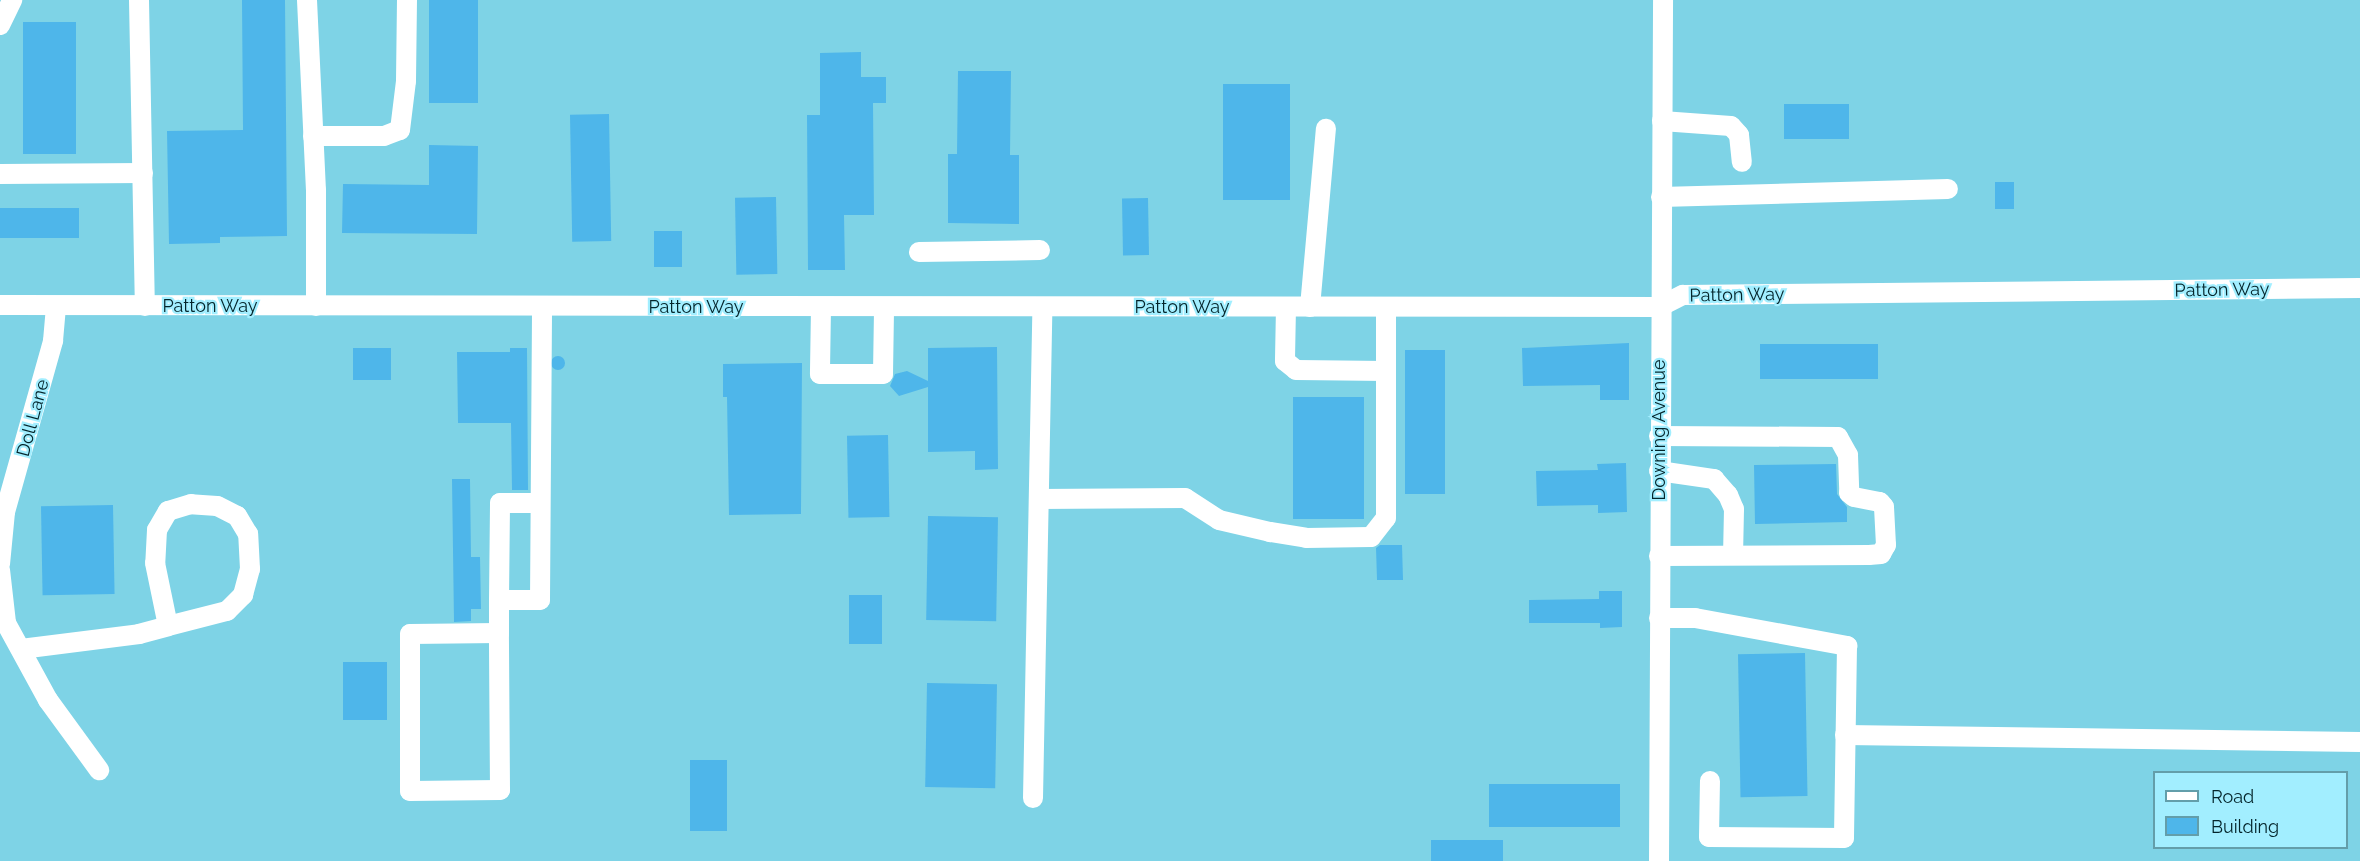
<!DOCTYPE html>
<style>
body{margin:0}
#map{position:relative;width:2360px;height:861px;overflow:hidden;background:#95e0f1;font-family:Raleway,sans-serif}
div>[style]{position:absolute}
.built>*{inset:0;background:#7ed3e6}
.building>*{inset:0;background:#4eb6ea;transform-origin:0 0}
.round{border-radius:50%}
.minor>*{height:20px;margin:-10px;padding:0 10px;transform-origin:10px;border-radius:10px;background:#fff}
span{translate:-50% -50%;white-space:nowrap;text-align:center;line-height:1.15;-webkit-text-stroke:4.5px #a2eeff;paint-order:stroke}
.street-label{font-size:18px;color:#04252b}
.legend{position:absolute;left:2153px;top:771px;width:195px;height:78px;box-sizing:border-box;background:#a2eeff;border:2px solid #639eaa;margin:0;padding:8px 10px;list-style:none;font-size:18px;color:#04252b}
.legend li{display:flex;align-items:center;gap:12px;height:30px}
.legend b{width:30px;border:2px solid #639eaa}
</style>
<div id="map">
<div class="built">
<i style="clip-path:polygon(evenodd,0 0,2360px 0,2360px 861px,0 861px,0 0,2154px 772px,2346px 772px,2346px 848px,2154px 848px,2154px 772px)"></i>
</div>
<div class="building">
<i style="clip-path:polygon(242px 0,285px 0,287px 236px,220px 237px,220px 243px,169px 244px,167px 131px,243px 130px)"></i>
<i style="left:429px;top:0;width:49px;height:103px"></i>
<i style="left:76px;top:22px;width:132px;height:53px;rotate:90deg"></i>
<i style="clip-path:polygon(861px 52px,861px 77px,886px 77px,886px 103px,873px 103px,874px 215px,844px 215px,845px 270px,808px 270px,807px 115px,820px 115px,820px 53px)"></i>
<i style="clip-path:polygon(958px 71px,1011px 71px,1010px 155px,1019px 155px,1019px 224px,948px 223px,948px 154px,957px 154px)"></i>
<i style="left:1290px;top:84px;width:116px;height:67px;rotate:90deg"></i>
<i style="left:1784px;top:104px;width:65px;height:35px"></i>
<i style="left:609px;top:114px;width:127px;height:39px;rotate:89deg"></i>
<i style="clip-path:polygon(429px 145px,478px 146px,477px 234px,342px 233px,343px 184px,429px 185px)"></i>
<i style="left:1995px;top:182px;width:19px;height:27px"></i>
<i style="left:776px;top:197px;width:77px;height:41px;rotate:89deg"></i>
<i style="left:1148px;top:198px;width:57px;height:26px;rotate:89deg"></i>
<i style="left:0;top:208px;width:79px;height:30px"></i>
<i style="left:654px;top:231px;width:28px;height:36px"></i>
<i style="clip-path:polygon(1629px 343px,1629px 400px,1600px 400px,1600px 385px,1523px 386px,1522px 348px)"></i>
<i style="left:1878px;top:344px;width:35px;height:118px;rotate:90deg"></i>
<i style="clip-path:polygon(997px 347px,998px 469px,975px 470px,975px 451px,928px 452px,928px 387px,899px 396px,890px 386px,895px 374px,907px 371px,928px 381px,928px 348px)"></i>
<i style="left:353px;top:348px;width:38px;height:32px"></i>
<i style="clip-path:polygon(510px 348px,527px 348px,528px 490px,512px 490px,511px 423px,458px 423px,457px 352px,510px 352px)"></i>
<i style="left:1445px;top:350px;width:144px;height:40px;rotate:90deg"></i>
<i class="round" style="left:551px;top:356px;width:14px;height:14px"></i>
<i style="clip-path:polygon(802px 363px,801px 514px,729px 515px,727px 397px,723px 397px,723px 364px)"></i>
<i style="left:1293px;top:397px;width:71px;height:122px"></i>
<i style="left:888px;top:435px;width:82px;height:41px;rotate:89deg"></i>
<i style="clip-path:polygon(1626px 463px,1627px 512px,1598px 513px,1598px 505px,1537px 506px,1536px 471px,1598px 470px,1597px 464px)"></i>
<i style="clip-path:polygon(1836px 464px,1837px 494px,1847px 507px,1847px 522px,1755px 524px,1754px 465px)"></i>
<i style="clip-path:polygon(452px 479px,470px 479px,471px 557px,480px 557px,481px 609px,471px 609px,471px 621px,454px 622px)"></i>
<i style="left:113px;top:505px;width:89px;height:72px;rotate:89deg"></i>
<i style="left:928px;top:516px;width:70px;height:104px;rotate:1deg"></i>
<i style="clip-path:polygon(1380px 545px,1402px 545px,1403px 580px,1377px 580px,1376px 548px)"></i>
<i style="clip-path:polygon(1599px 591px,1622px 591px,1622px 627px,1600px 628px,1600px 623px,1529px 623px,1529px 600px,1599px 599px)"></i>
<i style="left:849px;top:595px;width:33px;height:49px"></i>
<i style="left:1805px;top:653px;width:143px;height:67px;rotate:89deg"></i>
<i style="left:343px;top:662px;width:44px;height:58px"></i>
<i style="left:927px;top:683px;width:70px;height:104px;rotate:1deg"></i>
<i style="left:690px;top:760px;width:37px;height:71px"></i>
<i style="left:1620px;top:784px;width:43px;height:131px;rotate:90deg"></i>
<i style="left:1503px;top:840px;width:21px;height:72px;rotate:90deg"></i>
</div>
<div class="minor">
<i style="left:139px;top:0;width:306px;rotate:88.9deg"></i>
<i style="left:307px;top:0;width:190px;rotate:87.3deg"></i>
<i style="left:316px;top:190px;width:116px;rotate:90deg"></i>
<i style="left:0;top:25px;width:28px;rotate:-64deg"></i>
<i style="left:1662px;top:121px;width:69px;rotate:4.1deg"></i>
<i style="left:1731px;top:126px;width:12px;rotate:48deg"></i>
<i style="left:1739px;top:135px;width:27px;rotate:84deg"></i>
<i style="left:313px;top:136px;width:71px"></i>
<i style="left:384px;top:136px;width:17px;rotate:-21deg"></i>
<i style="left:400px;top:130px;width:49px;rotate:-83deg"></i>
<i style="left:406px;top:81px;width:81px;rotate:-89.3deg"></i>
<i style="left:0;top:174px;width:143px;rotate:-0.4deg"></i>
<i style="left:1661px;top:197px;width:287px;rotate:-1.6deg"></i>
<i style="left:919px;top:252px;width:121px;rotate:-0.9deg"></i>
<i style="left:0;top:305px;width:1659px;rotate:0.07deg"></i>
<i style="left:1659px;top:307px;width:27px;rotate:-27deg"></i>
<i style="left:1683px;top:295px;width:677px;rotate:-0.59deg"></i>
<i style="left:821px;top:307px;width:67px;rotate:90.9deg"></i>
<i style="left:820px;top:374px;width:63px"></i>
<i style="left:883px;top:374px;width:67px;rotate:-89.1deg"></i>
<i style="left:1286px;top:307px;width:54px;rotate:91.1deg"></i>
<i style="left:1285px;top:361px;width:14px;rotate:39deg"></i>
<i style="left:1296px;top:370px;width:90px;rotate:0.6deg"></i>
<i style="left:1310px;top:307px;width:179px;rotate:-84.9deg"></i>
<i style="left:1659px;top:436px;width:179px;rotate:0.3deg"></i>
<i style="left:1838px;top:437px;width:21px;rotate:61deg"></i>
<i style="left:1848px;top:455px;width:38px;rotate:88deg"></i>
<i style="left:1849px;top:493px;width:6px;rotate:39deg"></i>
<i style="left:1854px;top:497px;width:26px;rotate:11deg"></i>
<i style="left:1880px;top:502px;width:6px;rotate:51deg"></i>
<i style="left:1884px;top:507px;width:38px;rotate:87deg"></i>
<i style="left:1886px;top:545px;width:10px;rotate:119deg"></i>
<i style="left:1881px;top:554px;width:12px;rotate:175deg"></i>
<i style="left:1869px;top:555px;width:210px;rotate:179.7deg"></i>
<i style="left:1659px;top:471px;width:56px;rotate:8.3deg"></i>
<i style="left:1714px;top:479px;width:21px;rotate:49deg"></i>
<i style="left:1728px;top:495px;width:15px;rotate:67deg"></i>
<i style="left:1734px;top:509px;width:46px;rotate:91.2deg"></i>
<i style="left:1039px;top:499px;width:146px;rotate:-0.4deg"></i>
<i style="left:1185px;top:498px;width:40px;rotate:32.9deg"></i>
<i style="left:1219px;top:520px;width:52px;rotate:13.2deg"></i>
<i style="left:1270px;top:532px;width:36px;rotate:9deg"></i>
<i style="left:1306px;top:538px;width:65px;rotate:-0.9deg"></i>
<i style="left:1371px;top:537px;width:24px;rotate:-52deg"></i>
<i style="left:1386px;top:518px;width:211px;rotate:-90deg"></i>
<i style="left:0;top:564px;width:52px;rotate:-84.5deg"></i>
<i style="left:5px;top:512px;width:178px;rotate:-74.3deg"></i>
<i style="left:53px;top:341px;width:35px;rotate:-85deg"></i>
<i style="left:0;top:570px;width:53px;rotate:83.5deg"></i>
<i style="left:6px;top:623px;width:88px;rotate:61.4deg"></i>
<i style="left:48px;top:700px;width:87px;rotate:53.9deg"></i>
<i style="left:499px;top:600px;width:97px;rotate:-89.4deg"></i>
<i style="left:500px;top:503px;width:40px"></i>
<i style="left:1659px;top:618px;width:36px"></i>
<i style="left:1695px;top:618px;width:155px;rotate:10.4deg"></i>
<i style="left:1847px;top:646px;width:192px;rotate:90.9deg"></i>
<i style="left:1844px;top:838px;width:135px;rotate:-179.6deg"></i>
<i style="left:1709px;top:837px;width:56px;rotate:-89deg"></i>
<i style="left:499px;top:633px;width:89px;rotate:179.4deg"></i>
<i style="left:410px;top:634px;width:157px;rotate:90deg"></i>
<i style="left:410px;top:791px;width:90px;rotate:-0.6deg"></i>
<i style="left:500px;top:790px;width:157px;rotate:-90.4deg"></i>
<i style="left:499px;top:633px;width:33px;rotate:-90deg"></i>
<i style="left:499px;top:600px;width:41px"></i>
<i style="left:540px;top:600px;width:293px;rotate:-89.6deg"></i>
<i style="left:21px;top:649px;width:119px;rotate:-7.2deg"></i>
<i style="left:139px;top:634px;width:30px;rotate:-15deg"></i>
<i style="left:168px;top:626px;width:61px;rotate:-14.3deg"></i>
<i style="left:227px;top:611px;width:23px;rotate:-45deg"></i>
<i style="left:243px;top:595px;width:27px;rotate:-75deg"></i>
<i style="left:250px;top:569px;width:35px;rotate:-93deg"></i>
<i style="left:248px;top:534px;width:21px;rotate:-121deg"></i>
<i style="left:237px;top:516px;width:22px;rotate:-153deg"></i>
<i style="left:217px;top:506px;width:26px;rotate:-176deg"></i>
<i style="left:191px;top:504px;width:24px;rotate:163deg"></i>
<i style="left:168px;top:511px;width:22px;rotate:120deg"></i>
<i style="left:157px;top:530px;width:33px;rotate:93deg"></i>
<i style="left:155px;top:563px;width:64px;rotate:78.3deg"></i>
<i style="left:1845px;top:735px;width:515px;rotate:0.78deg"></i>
<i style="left:1033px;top:798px;width:491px;rotate:-88.9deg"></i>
<i style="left:1659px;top:861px;width:861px;rotate:-89.73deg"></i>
</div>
<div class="street-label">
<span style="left:2222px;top:290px;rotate:-1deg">Patton Way</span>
<span style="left:1737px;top:295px;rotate:-1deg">Patton Way</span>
<span style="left:210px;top:306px">Patton Way</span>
<span style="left:696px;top:307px">Patton Way</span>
<span style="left:1182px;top:307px">Patton Way</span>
<span style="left:33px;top:418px;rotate:-75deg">Doll Lane</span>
<span style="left:1659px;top:430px;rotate:-90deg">Downing Avenue</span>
</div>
<ul class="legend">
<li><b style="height:8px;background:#fff"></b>Road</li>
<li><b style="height:16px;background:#4eb6ea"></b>Building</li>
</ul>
</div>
